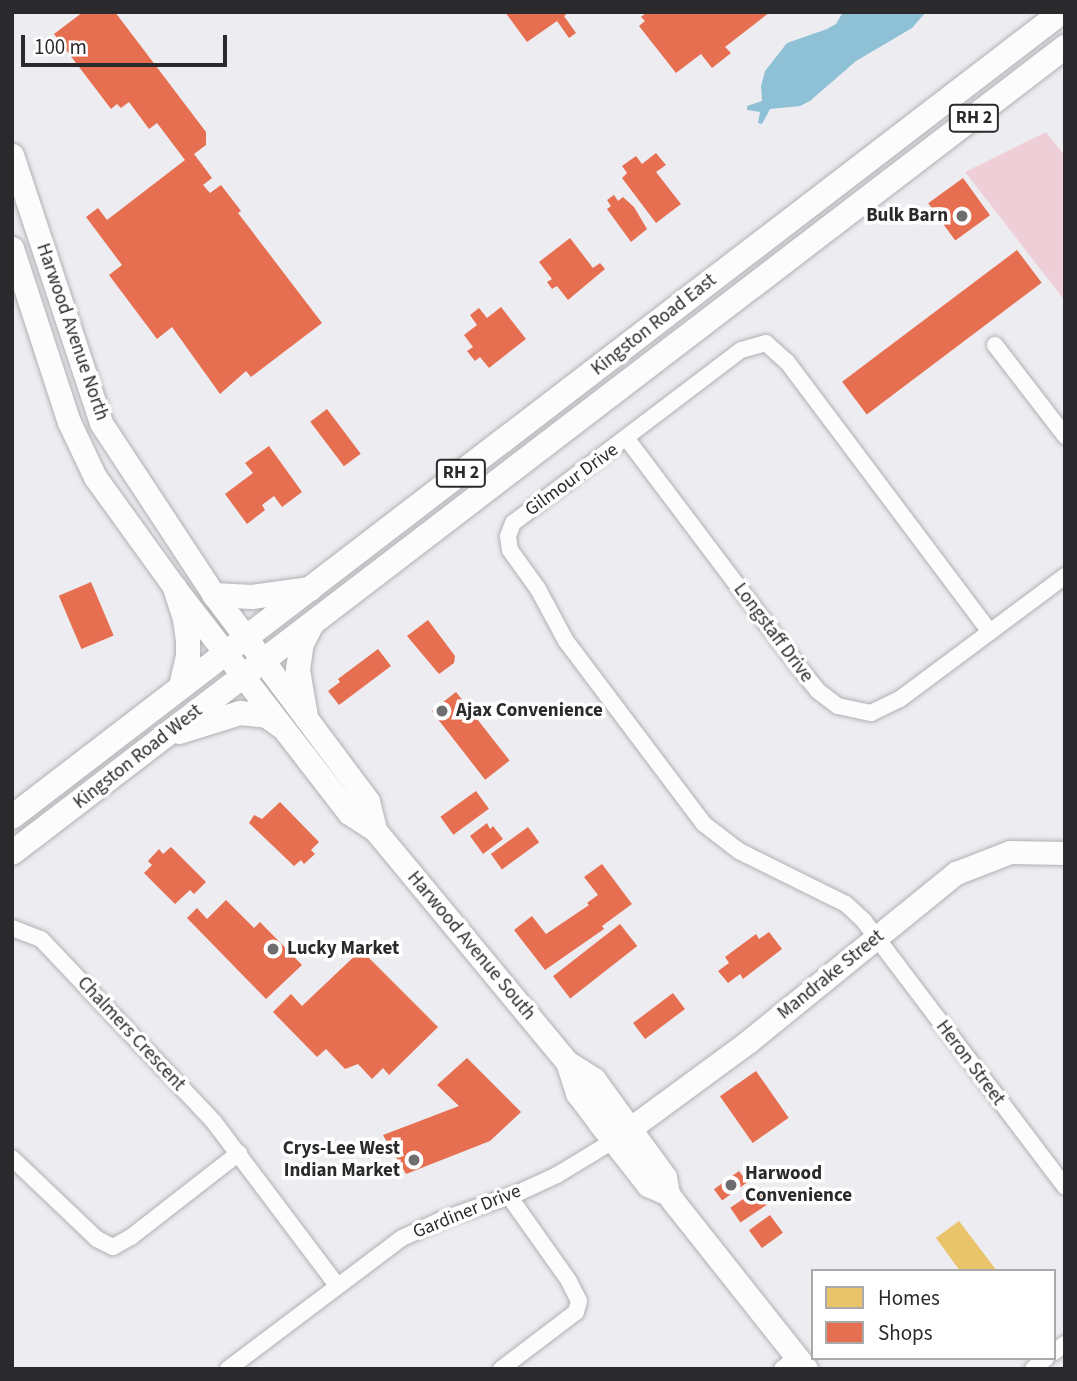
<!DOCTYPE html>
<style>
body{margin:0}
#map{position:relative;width:1077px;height:1381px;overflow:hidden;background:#edecf0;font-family:"Source Sans 3",sans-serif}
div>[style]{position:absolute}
.green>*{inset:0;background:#eecfd8}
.water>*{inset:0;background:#8ec1d6}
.homes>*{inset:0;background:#e9c46a}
.shops>*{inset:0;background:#e76f51;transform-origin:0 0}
.roads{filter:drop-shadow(0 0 2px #b1b0b4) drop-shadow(0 0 2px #b1b0b4)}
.street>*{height:16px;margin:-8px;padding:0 8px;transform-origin:8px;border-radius:8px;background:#fcfcfd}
.secondary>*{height:23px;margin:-11.5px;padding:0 11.5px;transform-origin:11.5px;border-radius:11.5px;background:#fcfcfd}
.primary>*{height:24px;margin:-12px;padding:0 12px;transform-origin:12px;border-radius:12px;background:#fcfcfd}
.dots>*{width:19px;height:19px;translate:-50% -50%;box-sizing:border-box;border:4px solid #fff;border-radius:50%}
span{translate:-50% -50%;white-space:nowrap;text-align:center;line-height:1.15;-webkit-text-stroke:7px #fff;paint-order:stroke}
.shield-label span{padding:2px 5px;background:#fff;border:2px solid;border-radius:5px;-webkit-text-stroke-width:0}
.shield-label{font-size:18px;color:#2a2a2d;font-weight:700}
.poi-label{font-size:19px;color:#2a2a2d;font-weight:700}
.right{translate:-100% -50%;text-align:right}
.left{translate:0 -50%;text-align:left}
.street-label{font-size:19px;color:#2a2a2d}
.frame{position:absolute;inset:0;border:14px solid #2a2a2d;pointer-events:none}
.legend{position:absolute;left:811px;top:1269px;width:245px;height:91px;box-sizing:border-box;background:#fff;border:2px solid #aaaaab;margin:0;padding:9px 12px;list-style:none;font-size:21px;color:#2a2a2d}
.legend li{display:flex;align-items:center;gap:14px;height:35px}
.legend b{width:35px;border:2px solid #aaaaab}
.scale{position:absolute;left:21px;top:35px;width:206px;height:32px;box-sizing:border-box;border:4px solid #2a2a2d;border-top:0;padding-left:9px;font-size:21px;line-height:24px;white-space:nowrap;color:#2a2a2d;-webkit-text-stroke:5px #fff;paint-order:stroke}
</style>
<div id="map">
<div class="green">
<i style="clip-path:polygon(1046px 132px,1065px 156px,1065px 301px,965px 172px)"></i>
</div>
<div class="water">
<i style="clip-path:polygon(843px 12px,925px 13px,912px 28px,856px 61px,810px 101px,800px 106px,770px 109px,762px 124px,758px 123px,760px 112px,747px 110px,747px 106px,762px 101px,761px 86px,765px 71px,787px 43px,827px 29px,836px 24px)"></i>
</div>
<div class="homes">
<i style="clip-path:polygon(959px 1221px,997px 1271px,960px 1271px,936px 1238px)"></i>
</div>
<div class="shops">
<i style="clip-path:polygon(83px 12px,115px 12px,206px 132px,206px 145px,194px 154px,212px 178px,203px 185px,210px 193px,221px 185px,241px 211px,238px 213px,322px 323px,251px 377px,246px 371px,220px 394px,172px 327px,157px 339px,109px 275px,122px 265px,86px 217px,98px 208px,107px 220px,185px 160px,157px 123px,149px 129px,129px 102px,121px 108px,117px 104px,111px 109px,54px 34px)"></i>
<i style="clip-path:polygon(505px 12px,569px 12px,564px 16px,576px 33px,569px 38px,557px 21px,527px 42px)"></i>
<i style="clip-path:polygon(647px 12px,770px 12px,725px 47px,731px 53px,712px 68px,701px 54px,676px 73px,639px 26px,645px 21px,641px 17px)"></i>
<i style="clip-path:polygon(656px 153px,666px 165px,656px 172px,681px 204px,656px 223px,622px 178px,627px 173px,622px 166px,636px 156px,642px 164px)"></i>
<i style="left:963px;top:178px;width:46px;height:43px;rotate:54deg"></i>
<i style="clip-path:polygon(614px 195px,618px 201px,623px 197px,634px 207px,647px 229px,631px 242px,607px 209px,611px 206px,607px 200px)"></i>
<i style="clip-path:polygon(570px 238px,593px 268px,600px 263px,605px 269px,568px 300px,557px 286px,552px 289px,547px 282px,552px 279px,539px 262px)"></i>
<i style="left:1017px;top:250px;width:41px;height:219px;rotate:53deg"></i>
<i style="clip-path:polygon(501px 307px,526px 339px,489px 368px,480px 357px,475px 361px,467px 351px,473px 347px,464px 335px,477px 325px,470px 315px,479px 308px,487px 318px)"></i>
<i style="left:327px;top:409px;width:56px;height:21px;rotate:53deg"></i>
<i style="clip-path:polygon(269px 446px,302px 492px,282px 507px,274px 496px,262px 505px,265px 510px,247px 524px,225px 494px,253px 473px,245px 463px)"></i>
<i style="left:91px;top:582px;width:58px;height:35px;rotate:67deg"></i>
<i style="clip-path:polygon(428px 620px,455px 656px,454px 663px,439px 674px,407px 636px)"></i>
<i style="clip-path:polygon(378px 649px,391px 666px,339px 705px,328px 691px,340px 682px,338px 679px)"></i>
<i style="left:456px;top:692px;width:87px;height:31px;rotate:52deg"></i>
<i style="left:476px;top:791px;width:22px;height:44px;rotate:54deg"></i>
<i style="clip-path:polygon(280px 802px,319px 842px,311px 850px,315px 854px,304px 864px,301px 860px,294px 866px,249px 823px,254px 815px,262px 819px)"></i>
<i style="clip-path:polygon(487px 823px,490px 829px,493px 826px,503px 839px,483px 854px,470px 836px)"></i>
<i style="left:528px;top:827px;width:19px;height:46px;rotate:54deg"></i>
<i style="clip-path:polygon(171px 847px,206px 882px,194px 894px,190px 890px,175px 904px,144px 873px,152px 865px,148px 861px,159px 849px,163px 854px)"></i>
<i style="clip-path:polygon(602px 864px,632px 904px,602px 926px,604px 929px,545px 970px,514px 930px,532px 916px,546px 934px,589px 905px,587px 903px,598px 895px,584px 877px)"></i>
<i style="clip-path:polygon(226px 900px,254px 928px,260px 922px,302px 965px,266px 999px,187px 918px,197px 908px,207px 919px)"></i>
<i style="left:620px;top:924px;width:28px;height:85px;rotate:52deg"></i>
<i style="clip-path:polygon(769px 932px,782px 949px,743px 979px,740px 974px,728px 983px,718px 971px,729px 963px,725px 957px,756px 934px,759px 939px)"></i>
<i style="clip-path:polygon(361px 950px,438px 1027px,389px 1075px,383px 1068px,372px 1079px,358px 1064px,345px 1069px,326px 1049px,317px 1057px,273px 1012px,291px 994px,302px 1006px)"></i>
<i style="left:673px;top:993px;width:20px;height:50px;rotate:53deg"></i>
<i style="clip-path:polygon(467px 1058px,521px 1112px,490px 1141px,406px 1174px,383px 1135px,459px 1106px,437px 1085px)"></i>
<i style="left:756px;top:1071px;width:57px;height:44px;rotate:55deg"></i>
<i style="left:739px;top:1171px;width:14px;height:31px;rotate:54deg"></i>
<i style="left:761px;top:1187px;width:18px;height:37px;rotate:56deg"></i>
<i style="left:770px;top:1215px;width:22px;height:26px;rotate:54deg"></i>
</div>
<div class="roads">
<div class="street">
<i style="left:995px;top:345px;width:115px;rotate:52.4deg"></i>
<i style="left:627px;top:439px;width:283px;rotate:53deg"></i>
<i style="left:797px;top:665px;width:33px;rotate:51deg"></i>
<i style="left:818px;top:691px;width:25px;rotate:37deg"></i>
<i style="left:838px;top:706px;width:34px;rotate:12deg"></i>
<i style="left:871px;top:713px;width:32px;rotate:-26deg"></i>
<i style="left:900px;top:699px;width:206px;rotate:-36.7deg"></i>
<i style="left:990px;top:632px;width:338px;rotate:-126.9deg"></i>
<i style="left:787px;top:362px;width:28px;rotate:-138deg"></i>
<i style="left:766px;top:343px;width:26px;rotate:164deg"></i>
<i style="left:741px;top:350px;width:286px;rotate:142.8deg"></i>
<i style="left:513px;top:523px;width:14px;rotate:111deg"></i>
<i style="left:508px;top:536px;width:14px;rotate:82deg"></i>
<i style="left:510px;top:550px;width:48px;rotate:54.3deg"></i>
<i style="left:538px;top:589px;width:59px;rotate:61.7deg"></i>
<i style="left:566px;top:641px;width:229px;rotate:53deg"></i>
<i style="left:704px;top:824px;width:44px;rotate:37.6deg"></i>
<i style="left:739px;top:851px;width:119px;rotate:26.4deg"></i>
<i style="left:846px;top:904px;width:25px;rotate:43deg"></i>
<i style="left:864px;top:921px;width:333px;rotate:52.9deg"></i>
<i style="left:12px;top:928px;width:31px;rotate:21deg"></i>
<i style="left:41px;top:939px;width:252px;rotate:46.6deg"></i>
<i style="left:214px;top:1122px;width:204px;rotate:53deg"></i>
<i style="left:12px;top:1158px;width:117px;rotate:43.6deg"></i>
<i style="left:97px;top:1239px;width:18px;rotate:27deg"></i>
<i style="left:113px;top:1247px;width:21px;rotate:-29deg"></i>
<i style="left:131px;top:1237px;width:137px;rotate:-37.9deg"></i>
<i style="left:1054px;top:1352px;width:14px;rotate:-36deg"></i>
<i style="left:228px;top:1369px;width:218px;rotate:-37deg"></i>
<i style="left:402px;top:1238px;width:43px;rotate:-24.8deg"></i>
<i style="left:441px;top:1220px;width:82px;rotate:-19.3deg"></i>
<i style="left:518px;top:1193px;width:43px;rotate:-24.8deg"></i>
<i style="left:557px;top:1175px;width:66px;rotate:-31.3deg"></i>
<i style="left:501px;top:1369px;width:94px;rotate:-37.2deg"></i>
<i style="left:576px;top:1312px;width:11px;rotate:-75deg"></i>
<i style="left:579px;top:1301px;width:22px;rotate:-117deg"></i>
<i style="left:569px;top:1281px;width:104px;rotate:-125.2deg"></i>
<i style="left:782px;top:1369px;width:19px;rotate:-39deg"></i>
<i style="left:1033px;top:1369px;width:17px;rotate:-40deg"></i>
</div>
<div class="secondary">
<i style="left:12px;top:155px;width:282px;rotate:71.6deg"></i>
<i style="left:101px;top:423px;width:206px;rotate:56.7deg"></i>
<i style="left:214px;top:595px;width:257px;rotate:53.2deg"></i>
<i style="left:368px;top:801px;width:30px;rotate:76deg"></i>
<i style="left:12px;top:248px;width:183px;rotate:71.9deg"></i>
<i style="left:69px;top:422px;width:61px;rotate:64.7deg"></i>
<i style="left:95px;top:477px;width:137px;rotate:54.2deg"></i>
<i style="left:175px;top:588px;width:284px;rotate:52.3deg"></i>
<i style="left:349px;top:813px;width:31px;rotate:33deg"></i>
<i style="left:375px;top:830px;width:301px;rotate:50.4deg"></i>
<i style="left:567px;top:1062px;width:32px;rotate:32deg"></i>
<i style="left:594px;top:1079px;width:121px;rotate:54.1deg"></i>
<i style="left:665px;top:1177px;width:17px;rotate:80deg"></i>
<i style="left:668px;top:1194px;width:9px;rotate:54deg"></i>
<i style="left:673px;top:1201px;width:214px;rotate:51.6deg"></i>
<i style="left:567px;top:1062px;width:33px;rotate:72deg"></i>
<i style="left:577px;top:1093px;width:39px;rotate:53deg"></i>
<i style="left:600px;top:1124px;width:78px;rotate:51.8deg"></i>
<i style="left:648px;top:1185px;width:22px;rotate:24deg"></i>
<i style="left:613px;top:1141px;width:169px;rotate:-36.3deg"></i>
<i style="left:749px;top:1041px;width:267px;rotate:-39.1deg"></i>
<i style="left:956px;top:873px;width:58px;rotate:-21.3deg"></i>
<i style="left:1010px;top:852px;width:55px;rotate:1deg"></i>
</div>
<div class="primary">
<i style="left:175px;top:588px;width:33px;rotate:72deg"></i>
<i style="left:185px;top:619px;width:22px;rotate:82deg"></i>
<i style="left:188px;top:641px;width:15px;rotate:90deg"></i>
<i style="left:188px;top:656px;width:32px;rotate:103deg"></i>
<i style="left:214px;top:595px;width:38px;rotate:3deg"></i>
<i style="left:252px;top:597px;width:59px;rotate:-7.9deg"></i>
<i style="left:306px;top:717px;width:48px;rotate:-99.7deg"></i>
<i style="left:298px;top:670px;width:27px;rotate:-82deg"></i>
<i style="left:302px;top:643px;width:21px;rotate:-62deg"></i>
<i style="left:179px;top:732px;width:64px;rotate:-17.3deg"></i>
<i style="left:240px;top:713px;width:27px;rotate:6deg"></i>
<i style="left:267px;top:716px;width:17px;rotate:36deg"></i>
<i style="left:12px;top:817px;width:1323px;rotate:-37.48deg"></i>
<i style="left:12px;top:853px;width:1326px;rotate:-37.43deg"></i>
</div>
</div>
<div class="dots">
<i style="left:962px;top:216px;background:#6e6e71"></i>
<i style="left:442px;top:711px;background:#6e6e71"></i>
<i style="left:273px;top:949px;background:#6e6e71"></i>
<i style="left:414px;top:1160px;background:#6e6e71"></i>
<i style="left:731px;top:1185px;background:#6e6e71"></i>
</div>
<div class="shield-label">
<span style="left:974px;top:118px">RH 2</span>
<span style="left:461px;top:473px">RH 2</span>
</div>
<div class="poi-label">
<span class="right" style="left:948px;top:216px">Bulk Barn</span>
<span class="left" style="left:456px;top:711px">Ajax Convenience</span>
<span class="left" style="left:287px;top:949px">Lucky Market</span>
<span class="right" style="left:400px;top:1160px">Crys-Lee West<br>Indian Market</span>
<span class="left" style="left:745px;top:1185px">Harwood<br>Convenience</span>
</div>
<div class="street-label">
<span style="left:654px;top:325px;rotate:-38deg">Kingston Road East</span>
<span style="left:72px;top:332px;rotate:71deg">Harwood Avenue North</span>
<span style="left:572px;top:480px;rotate:-36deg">Gilmour Drive</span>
<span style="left:773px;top:633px;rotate:53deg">Longstaff Drive</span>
<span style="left:138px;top:757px;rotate:-38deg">Kingston Road West</span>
<span style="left:471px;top:946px;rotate:50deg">Harwood Avenue South</span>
<span style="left:831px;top:975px;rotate:-39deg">Mandrake Street</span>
<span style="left:131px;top:1034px;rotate:47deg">Chalmers Crescent</span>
<span style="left:970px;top:1063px;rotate:53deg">Heron Street</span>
<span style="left:467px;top:1212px;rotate:-22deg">Gardiner Drive</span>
</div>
<div class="frame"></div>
<ul class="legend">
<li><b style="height:19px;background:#e9c46a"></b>Homes</li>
<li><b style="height:19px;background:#e76f51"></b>Shops</li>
</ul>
<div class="scale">100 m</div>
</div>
